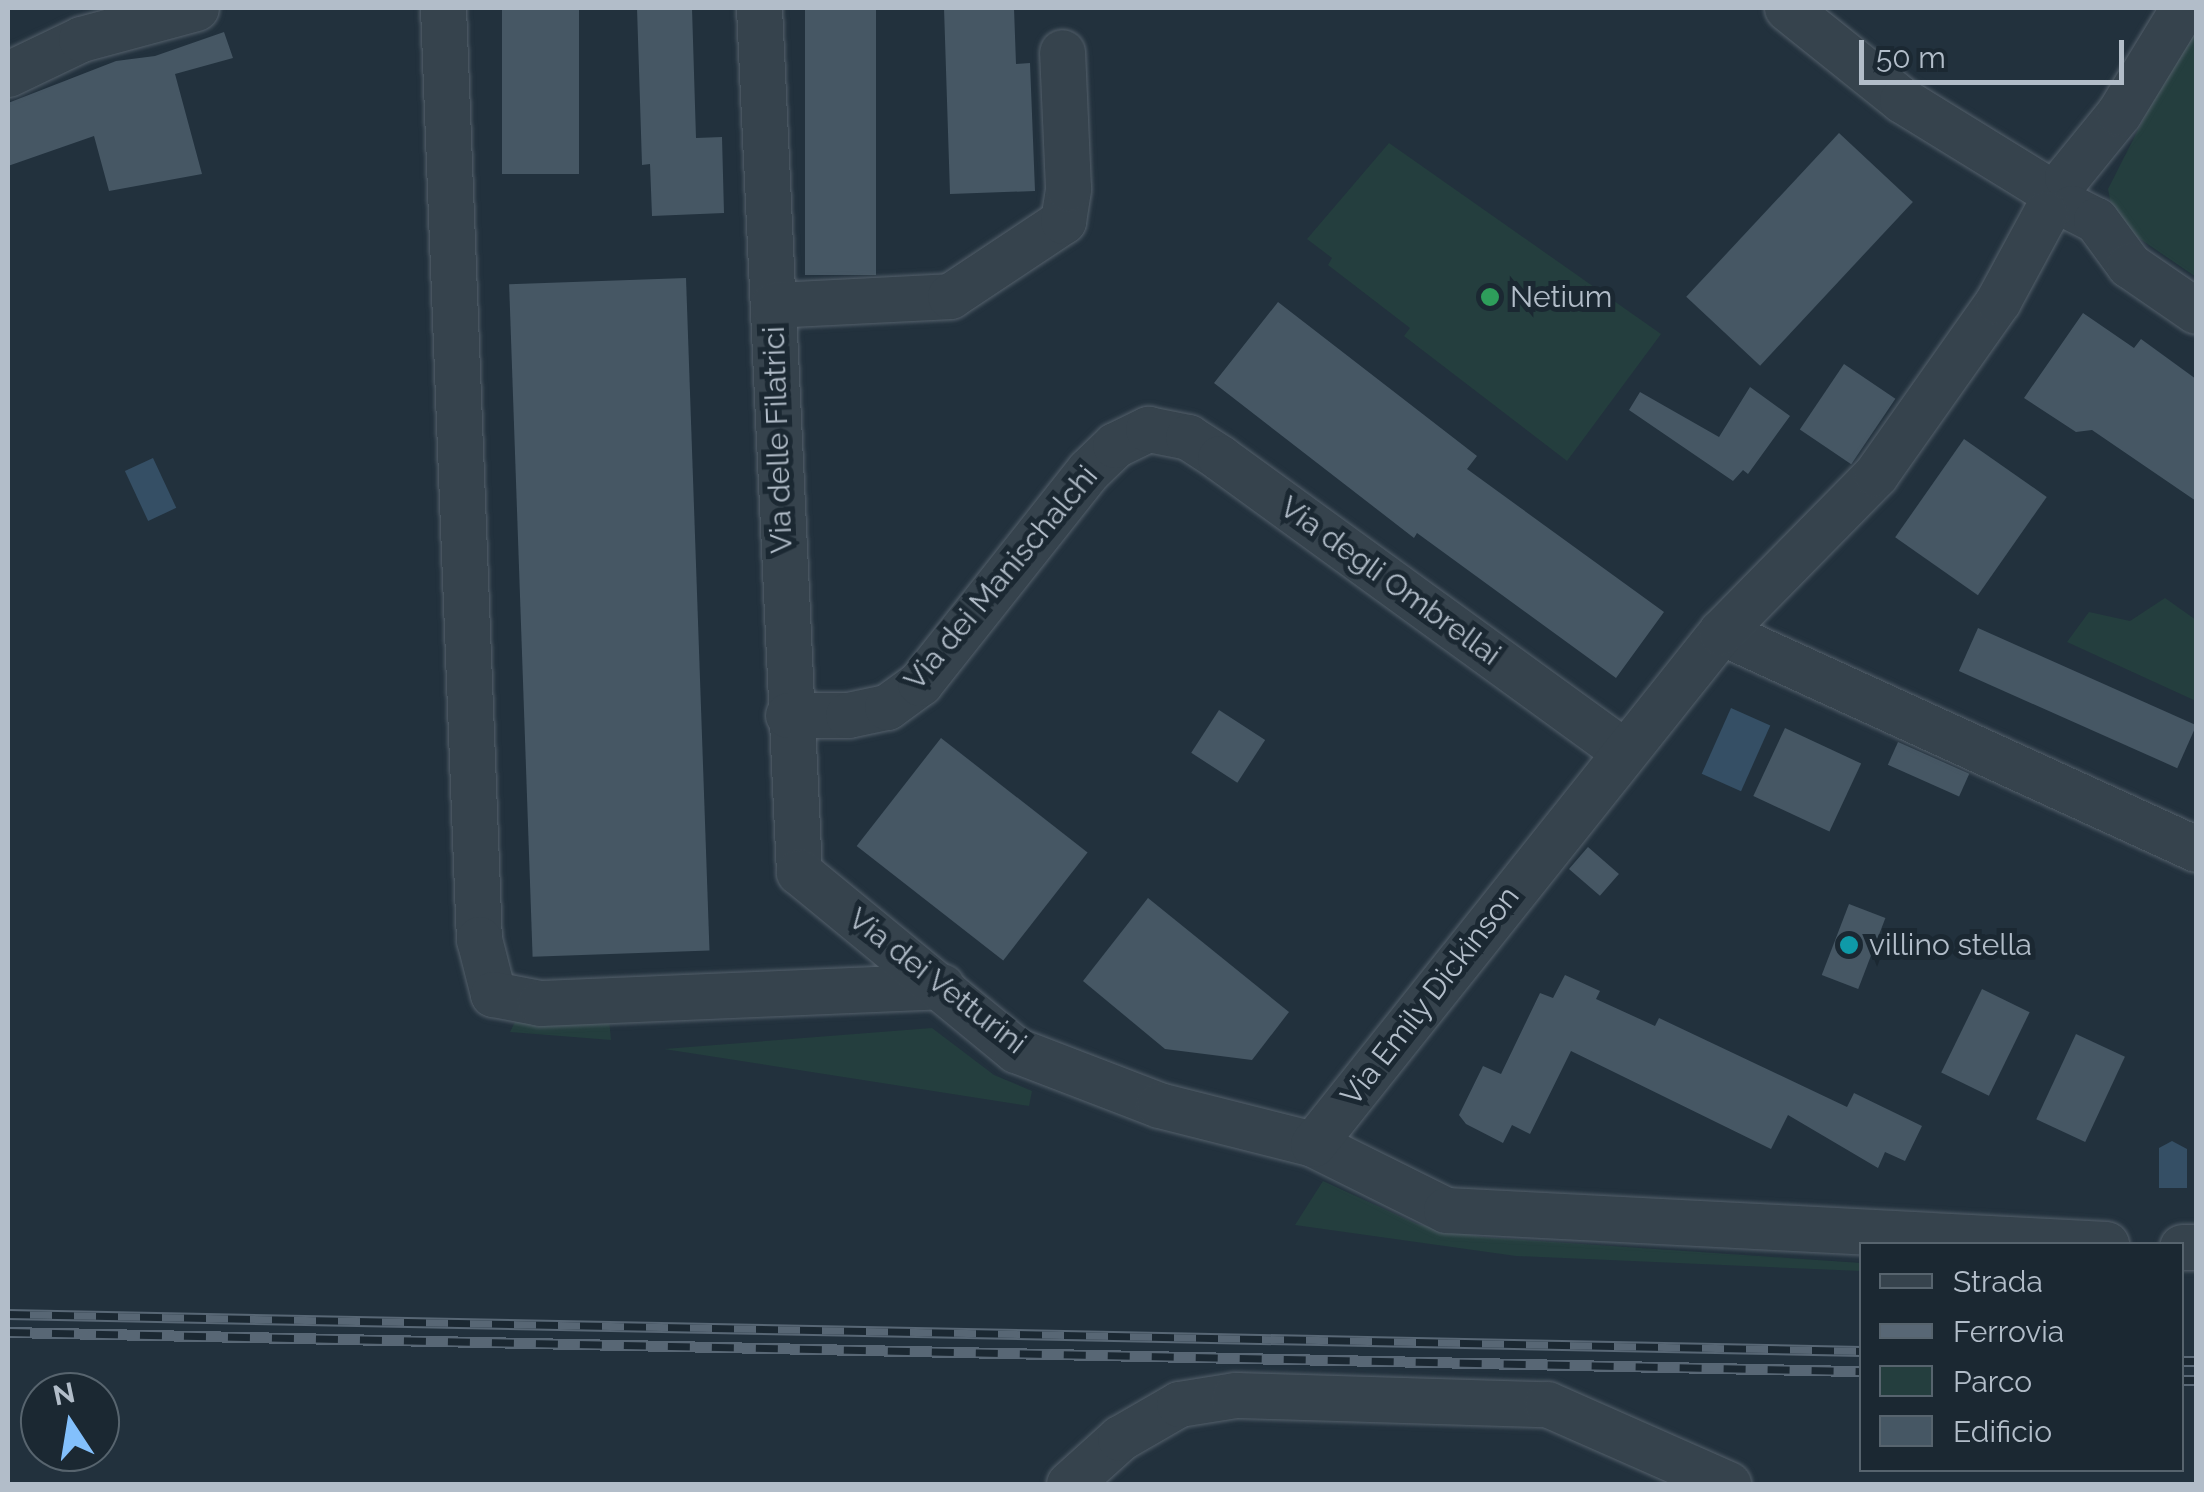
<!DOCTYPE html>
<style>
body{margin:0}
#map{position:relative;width:2204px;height:1492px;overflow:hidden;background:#22313d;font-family:Raleway,sans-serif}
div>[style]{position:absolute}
.green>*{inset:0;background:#243e3e}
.water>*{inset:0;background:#354f65;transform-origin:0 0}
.building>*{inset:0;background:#465764;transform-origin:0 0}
.roads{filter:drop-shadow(0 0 2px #54606b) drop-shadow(0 0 2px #54606b)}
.minor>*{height:45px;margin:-22.5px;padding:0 22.5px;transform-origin:22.5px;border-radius:22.5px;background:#36434d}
.rail>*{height:11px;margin-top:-5.5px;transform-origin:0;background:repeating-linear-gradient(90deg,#1b2832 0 22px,#586775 0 44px);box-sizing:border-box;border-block:2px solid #586775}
.dots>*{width:28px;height:28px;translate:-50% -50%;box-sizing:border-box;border:5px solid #1b2832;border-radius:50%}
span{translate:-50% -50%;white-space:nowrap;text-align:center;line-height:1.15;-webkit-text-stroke:10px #1b2832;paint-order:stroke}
.poi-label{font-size:30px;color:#b2bdc9}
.left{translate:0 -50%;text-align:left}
.street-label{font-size:30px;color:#b2bdc9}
.frame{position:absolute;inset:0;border:10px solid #b2bdc9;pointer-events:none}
.legend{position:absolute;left:1859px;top:1242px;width:325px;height:230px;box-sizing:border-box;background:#1b2832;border:2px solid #57646e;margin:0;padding:12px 18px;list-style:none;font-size:30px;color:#b2bdc9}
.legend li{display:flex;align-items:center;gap:20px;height:50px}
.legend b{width:50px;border:2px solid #57646e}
.north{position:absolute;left:20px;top:1372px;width:100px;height:100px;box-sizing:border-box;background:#1b2832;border:2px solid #57646e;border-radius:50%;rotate:348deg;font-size:28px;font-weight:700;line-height:40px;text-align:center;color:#b2bdc9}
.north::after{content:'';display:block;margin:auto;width:35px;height:45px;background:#83c0fc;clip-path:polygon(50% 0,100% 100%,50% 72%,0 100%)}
.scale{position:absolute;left:1859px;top:40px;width:265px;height:45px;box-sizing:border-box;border:5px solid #b2bdc9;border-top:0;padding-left:12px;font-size:30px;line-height:35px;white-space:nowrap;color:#b2bdc9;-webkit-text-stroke:8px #1b2832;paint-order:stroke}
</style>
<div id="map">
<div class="green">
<i style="clip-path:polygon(2196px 16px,2196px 277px,2124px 228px,2113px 216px,2108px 189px)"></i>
<i style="clip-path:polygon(1389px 143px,1661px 334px,1567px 461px,1404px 336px,1410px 328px,1328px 265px,1332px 258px,1307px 239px)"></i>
<i style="clip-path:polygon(2165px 598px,2196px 620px,2196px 701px,2067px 642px,2089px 612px,2130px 621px)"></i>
<i style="clip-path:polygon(609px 1018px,611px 1040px,510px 1032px,515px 1022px)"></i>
<i style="clip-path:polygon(932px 1028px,994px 1075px,1032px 1091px,1029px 1106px,664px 1049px)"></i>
<i style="clip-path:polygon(1323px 1181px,1417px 1224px,1482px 1237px,1861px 1263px,1861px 1271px,1516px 1256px,1295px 1225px)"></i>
</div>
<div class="water">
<i style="left:153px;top:458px;width:55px;height:31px;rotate:65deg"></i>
<i style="left:1731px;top:708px;width:43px;height:72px;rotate:24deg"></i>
<i style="clip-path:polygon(2172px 1141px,2187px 1149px,2187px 1188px,2159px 1188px,2159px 1148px)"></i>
</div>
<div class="building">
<i style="left:502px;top:8px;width:77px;height:166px"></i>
<i style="clip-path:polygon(637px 8px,692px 8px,696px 138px,722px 137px,724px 213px,652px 216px,650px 164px,642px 165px)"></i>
<i style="left:805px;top:8px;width:71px;height:267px"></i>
<i style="clip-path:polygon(944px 8px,1014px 8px,1016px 64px,1030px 63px,1035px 191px,950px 194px)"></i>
<i style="clip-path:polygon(224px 32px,233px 58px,175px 74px,202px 174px,109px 191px,94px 136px,8px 166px,8px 103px,116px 61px,155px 56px)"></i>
<i style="left:1839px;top:133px;width:101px;height:224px;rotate:43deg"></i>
<i style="left:686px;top:278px;width:673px;height:177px;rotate:88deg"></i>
<i style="clip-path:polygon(1278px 302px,1477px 456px,1467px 469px,1664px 612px,1616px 678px,1417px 533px,1414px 538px,1214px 383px)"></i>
<i style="clip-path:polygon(2083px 313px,2134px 348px,2141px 339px,2196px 379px,2196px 501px,2092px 430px,2076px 432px,2024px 398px)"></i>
<i style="left:1844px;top:364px;width:62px;height:79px;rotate:34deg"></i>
<i style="clip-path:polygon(1750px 387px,1790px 416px,1748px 474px,1743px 470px,1733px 481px,1629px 410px,1640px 392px,1719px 437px)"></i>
<i style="left:1964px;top:439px;width:101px;height:120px;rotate:35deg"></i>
<i style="left:1978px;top:628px;width:239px;height:47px;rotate:24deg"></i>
<i style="left:1219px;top:710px;width:55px;height:51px;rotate:33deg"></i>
<i style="left:1785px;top:728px;width:84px;height:75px;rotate:25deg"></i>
<i style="left:941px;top:738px;width:186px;height:137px;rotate:38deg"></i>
<i style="left:1898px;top:742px;width:78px;height:25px;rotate:24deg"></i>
<i style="left:1588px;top:847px;width:41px;height:29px;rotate:41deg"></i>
<i style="clip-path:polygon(1148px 898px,1289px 1012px,1252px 1060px,1165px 1049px,1083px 981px)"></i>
<i style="left:1849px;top:904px;width:39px;height:76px;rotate:21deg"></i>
<i style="clip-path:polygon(1565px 975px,1600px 991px,1596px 999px,1655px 1026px,1659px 1018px,1847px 1107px,1854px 1093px,1922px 1126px,1905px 1161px,1885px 1152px,1878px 1168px,1788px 1115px,1771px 1149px,1571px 1051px,1530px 1134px,1512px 1125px,1503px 1143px,1466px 1124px,1459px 1115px,1483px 1066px,1501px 1074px,1540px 993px,1553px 998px)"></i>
<i style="left:1982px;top:989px;width:53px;height:93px;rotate:26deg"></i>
<i style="left:2076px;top:1034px;width:54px;height:94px;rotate:25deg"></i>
</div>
<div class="roads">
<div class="minor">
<i style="left:443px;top:8px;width:932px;rotate:87.79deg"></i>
<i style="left:479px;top:939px;width:57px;rotate:75.7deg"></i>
<i style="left:493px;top:994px;width:48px;rotate:10.8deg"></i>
<i style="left:540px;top:1003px;width:402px;rotate:-2.4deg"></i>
<i style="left:759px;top:8px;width:865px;rotate:87.35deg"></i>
<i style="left:799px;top:872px;width:281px;rotate:39.4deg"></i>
<i style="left:1016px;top:1050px;width:153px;rotate:21deg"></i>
<i style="left:1159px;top:1105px;width:159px;rotate:14.2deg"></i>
<i style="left:1313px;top:1144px;width:148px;rotate:26.4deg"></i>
<i style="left:1446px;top:1210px;width:661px;rotate:2.95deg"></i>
<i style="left:1787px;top:8px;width:147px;rotate:38.7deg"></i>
<i style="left:1902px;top:100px;width:158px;rotate:31.6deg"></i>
<i style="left:8px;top:74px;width:81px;rotate:-25.6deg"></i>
<i style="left:81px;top:39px;width:119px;rotate:-15.1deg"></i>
<i style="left:2067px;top:177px;width:82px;rotate:-50.9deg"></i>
<i style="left:2119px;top:113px;width:123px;rotate:-58.6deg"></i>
<i style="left:2072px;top:208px;width:27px;rotate:27deg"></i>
<i style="left:2096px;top:220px;width:56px;rotate:53.7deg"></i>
<i style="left:2129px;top:265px;width:81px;rotate:34.5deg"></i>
<i style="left:773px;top:305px;width:177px;rotate:-2.9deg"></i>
<i style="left:950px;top:296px;width:136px;rotate:-33.6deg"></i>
<i style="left:1063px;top:221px;width:33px;rotate:-81deg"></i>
<i style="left:1068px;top:188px;width:136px;rotate:-92.5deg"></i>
<i style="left:1721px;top:632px;width:522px;rotate:24.55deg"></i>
<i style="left:788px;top:715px;width:60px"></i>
<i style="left:848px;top:715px;width:40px;rotate:-12deg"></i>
<i style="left:887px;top:707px;width:41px;rotate:-36deg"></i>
<i style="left:920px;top:683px;width:272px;rotate:-51.6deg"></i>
<i style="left:1089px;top:470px;width:36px;rotate:-44deg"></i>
<i style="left:1115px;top:445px;width:37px;rotate:-26deg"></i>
<i style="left:1148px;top:429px;width:41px;rotate:11.3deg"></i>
<i style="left:1188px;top:437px;width:38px;rotate:33deg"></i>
<i style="left:1220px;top:458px;width:499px;rotate:36deg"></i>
<i style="left:1313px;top:1144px;width:655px;rotate:-51.45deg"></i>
<i style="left:1721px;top:632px;width:221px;rotate:-45.5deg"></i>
<i style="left:1876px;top:474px;width:212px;rotate:-54.8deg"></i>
<i style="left:1998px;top:301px;width:99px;rotate:-61.6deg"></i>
<i style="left:2182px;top:1247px;width:14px"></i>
<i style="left:1069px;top:1484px;width:69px;rotate:-42deg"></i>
<i style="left:1120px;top:1438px;width:68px;rotate:-30deg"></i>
<i style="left:1179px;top:1404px;width:57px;rotate:-9.1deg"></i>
<i style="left:1235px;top:1395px;width:312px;rotate:1.7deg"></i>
<i style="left:1547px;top:1404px;width:198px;rotate:23.8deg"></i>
</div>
</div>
<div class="rail">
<i style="left:8px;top:1314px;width:1854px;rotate:1.14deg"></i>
<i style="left:8px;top:1332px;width:1854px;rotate:1.21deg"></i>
<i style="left:2182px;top:1361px;width:14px"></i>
<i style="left:2182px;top:1380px;width:14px"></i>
</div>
<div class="dots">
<i style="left:1490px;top:297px;background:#2e9e5b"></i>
<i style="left:1849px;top:945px;background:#0f9aa8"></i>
</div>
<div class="poi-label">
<span class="left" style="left:1510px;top:297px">Netium</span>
<span class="left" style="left:1869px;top:945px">villino stella</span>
</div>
<div class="street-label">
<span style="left:778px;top:440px;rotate:-92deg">Via delle Filatrici</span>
<span style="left:1001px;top:578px;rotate:-50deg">Via dei Manischalchi</span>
<span style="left:1390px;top:581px;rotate:36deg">Via degli Ombrellai</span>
<span style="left:937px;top:981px;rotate:38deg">Via dei Vetturini</span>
<span style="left:1430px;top:996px;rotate:-52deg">Via Emily Dickinson</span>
</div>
<div class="frame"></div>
<ul class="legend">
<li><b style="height:12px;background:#36434d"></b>Strada</li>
<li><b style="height:12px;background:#586775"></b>Ferrovia</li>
<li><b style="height:28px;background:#243e3e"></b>Parco</li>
<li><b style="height:28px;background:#465764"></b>Edificio</li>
</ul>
<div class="north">N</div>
<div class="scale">50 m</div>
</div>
